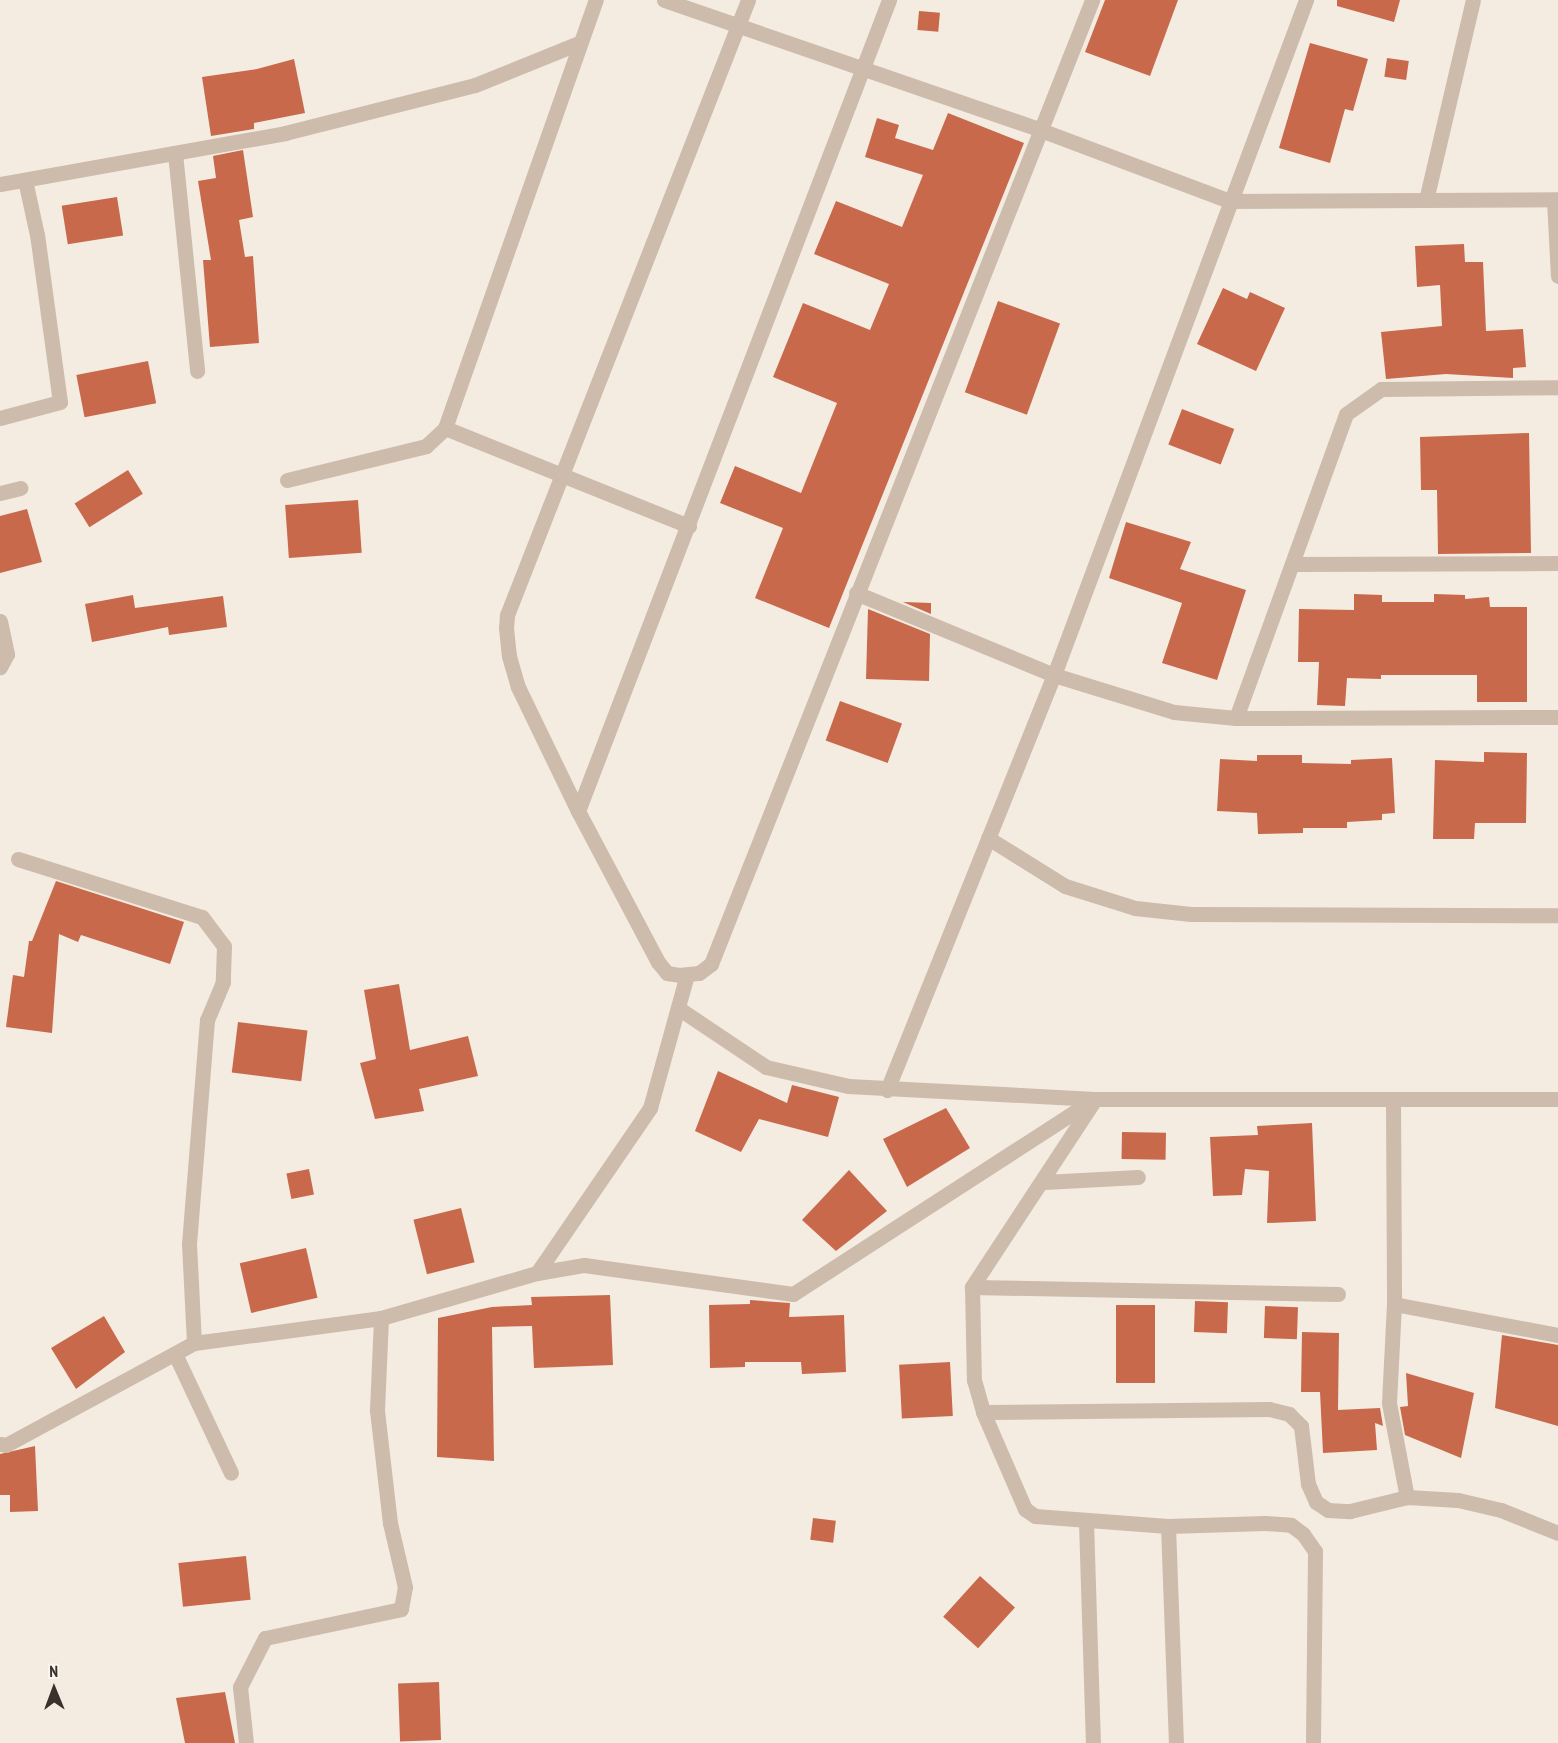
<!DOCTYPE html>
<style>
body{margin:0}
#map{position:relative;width:1558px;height:1743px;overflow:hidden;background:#f4ebe1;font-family:"PT Sans Narrow",sans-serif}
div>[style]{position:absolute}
.building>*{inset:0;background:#c8694b;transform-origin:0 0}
.minor>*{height:15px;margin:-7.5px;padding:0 7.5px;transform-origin:7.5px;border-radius:7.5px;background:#cdbbac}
span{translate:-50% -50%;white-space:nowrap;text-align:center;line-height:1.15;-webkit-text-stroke:4.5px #fbf5ee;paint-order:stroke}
.north{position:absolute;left:24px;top:1659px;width:60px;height:60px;-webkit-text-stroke:4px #fbf5ee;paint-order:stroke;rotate:359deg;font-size:16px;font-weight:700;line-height:24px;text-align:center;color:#3b302b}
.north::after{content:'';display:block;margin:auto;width:21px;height:27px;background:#3b302b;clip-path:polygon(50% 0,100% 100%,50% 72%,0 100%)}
</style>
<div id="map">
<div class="building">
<i style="clip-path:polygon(1105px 0,1178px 0,1150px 76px,1085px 52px)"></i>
<i style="clip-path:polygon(1337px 0,1400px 0,1394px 22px,1337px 6px)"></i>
<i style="left:919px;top:11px;width:21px;height:19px;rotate:5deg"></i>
<i style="clip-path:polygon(1310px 43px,1368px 59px,1353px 111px,1345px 109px,1330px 163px,1279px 148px)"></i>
<i style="left:1387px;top:58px;width:22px;height:19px;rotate:8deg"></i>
<i style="clip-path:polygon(294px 59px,305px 113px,254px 123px,254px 129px,211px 136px,202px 77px,257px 69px)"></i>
<i style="clip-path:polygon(948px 113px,1024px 143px,829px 628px,755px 598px,783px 528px,720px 503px,735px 466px,801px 493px,837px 403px,773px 377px,803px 303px,870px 330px,889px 284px,814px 254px,836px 201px,902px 227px,923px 175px,865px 157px,877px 118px,899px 125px,895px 138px,933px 150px)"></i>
<i style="clip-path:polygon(243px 150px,253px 217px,239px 220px,245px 257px,253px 256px,259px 343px,210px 347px,203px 260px,211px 260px,198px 181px,216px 178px,213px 156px)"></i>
<i style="left:117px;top:197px;width:39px;height:56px;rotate:81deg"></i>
<i style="clip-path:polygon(1464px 244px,1465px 262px,1483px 262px,1486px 331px,1523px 329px,1526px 367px,1513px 368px,1513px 378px,1446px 374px,1386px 379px,1381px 332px,1442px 326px,1440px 285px,1417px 287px,1415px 246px)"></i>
<i style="clip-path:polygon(1223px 288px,1247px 299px,1250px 292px,1285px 308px,1256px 371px,1197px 344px)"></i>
<i style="left:998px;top:301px;width:66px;height:97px;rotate:20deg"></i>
<i style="left:148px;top:361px;width:43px;height:73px;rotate:79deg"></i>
<i style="left:1182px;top:409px;width:56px;height:38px;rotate:21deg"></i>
<i style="clip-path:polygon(1529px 433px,1531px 553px,1438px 554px,1437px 490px,1421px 490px,1420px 437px)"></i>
<i style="left:128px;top:470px;width:28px;height:63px;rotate:58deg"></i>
<i style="left:358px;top:500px;width:53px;height:73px;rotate:86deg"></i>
<i style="clip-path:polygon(27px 509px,42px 562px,0 573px,0 516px)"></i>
<i style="clip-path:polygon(1126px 522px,1191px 542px,1180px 569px,1246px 590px,1217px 680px,1162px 663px,1182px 603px,1109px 578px)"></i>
<i style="clip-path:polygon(1354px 594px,1382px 595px,1382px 602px,1434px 602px,1434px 594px,1465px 595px,1465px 599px,1489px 597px,1490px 607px,1527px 607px,1527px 702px,1477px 702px,1477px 675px,1381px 675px,1381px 679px,1347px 678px,1345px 706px,1317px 705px,1319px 662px,1298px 662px,1299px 609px,1354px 610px)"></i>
<i style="clip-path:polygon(133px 595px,135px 608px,223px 596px,227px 627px,169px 635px,168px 627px,92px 642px,85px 604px)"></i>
<i style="clip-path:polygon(903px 602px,931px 603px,931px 614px)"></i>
<i style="clip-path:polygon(868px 609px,930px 634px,929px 681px,866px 679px)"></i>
<i style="left:840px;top:701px;width:66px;height:42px;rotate:20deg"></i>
<i style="clip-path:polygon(1484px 752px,1527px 753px,1526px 823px,1475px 823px,1474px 839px,1433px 839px,1435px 760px,1484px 762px)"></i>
<i style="clip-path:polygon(1257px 755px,1302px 755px,1302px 763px,1351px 764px,1351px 760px,1392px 758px,1395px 813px,1382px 814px,1382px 820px,1347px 822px,1347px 828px,1303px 828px,1303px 833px,1258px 834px,1257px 813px,1217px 811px,1220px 759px,1257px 761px)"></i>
<i style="clip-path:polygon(56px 881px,184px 922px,170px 964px,81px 935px,78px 942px,59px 934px,52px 1033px,6px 1027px,13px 975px,24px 977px,29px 941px,32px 941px)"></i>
<i style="clip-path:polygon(399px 984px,410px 1050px,468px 1036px,478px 1076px,419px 1089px,424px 1111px,375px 1119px,360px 1063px,376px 1059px,364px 990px)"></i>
<i style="left:238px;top:1022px;width:70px;height:51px;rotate:7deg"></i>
<i style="clip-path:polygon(718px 1071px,787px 1103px,792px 1085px,839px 1097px,828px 1137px,759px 1119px,741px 1152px,695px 1131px)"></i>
<i style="clip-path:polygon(946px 1108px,970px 1148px,907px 1187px,883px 1139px)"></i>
<i style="clip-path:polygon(1312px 1123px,1316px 1221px,1267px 1223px,1269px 1171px,1245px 1169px,1242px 1195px,1213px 1196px,1210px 1137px,1258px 1135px,1257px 1126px)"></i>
<i style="left:1122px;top:1132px;width:44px;height:27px;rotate:1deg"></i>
<i style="left:309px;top:1169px;width:26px;height:23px;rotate:79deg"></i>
<i style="clip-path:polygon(849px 1170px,887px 1211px,836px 1251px,802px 1220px)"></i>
<i style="left:461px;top:1208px;width:56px;height:49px;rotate:76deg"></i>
<i style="left:306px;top:1248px;width:51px;height:68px;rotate:77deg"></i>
<i style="clip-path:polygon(610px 1295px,613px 1365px,534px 1368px,532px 1326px,492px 1327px,494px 1461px,437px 1457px,438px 1318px,492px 1307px,532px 1305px,531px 1297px)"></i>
<i style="clip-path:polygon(750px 1300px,790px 1303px,789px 1317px,844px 1315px,846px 1372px,802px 1374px,801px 1362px,745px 1362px,745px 1367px,710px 1368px,709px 1305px,750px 1304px)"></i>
<i style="left:1195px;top:1301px;width:33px;height:31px;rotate:2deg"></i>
<i style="left:1116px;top:1305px;width:39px;height:78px"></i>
<i style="left:1265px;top:1306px;width:33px;height:32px;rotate:2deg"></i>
<i style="clip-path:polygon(104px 1316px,125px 1352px,76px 1389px,51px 1348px)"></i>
<i style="clip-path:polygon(1302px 1332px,1339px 1333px,1338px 1410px,1380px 1408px,1383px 1426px,1375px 1423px,1377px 1450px,1323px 1453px,1320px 1392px,1301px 1392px)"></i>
<i style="clip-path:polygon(1502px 1335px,1558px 1345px,1558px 1426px,1495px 1408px)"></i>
<i style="left:950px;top:1362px;width:54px;height:51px;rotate:87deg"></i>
<i style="clip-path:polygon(1406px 1373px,1474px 1393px,1461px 1458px,1405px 1435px,1400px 1407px,1408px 1406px)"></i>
<i style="clip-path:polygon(35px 1446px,38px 1511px,10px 1512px,10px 1495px,0 1495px,0 1454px)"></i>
<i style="left:813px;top:1518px;width:23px;height:22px;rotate:7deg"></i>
<i style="left:246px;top:1556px;width:44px;height:68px;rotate:84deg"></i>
<i style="left:980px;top:1576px;width:47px;height:55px;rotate:42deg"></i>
<i style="left:439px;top:1682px;width:58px;height:41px;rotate:88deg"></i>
<i style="clip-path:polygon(225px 1692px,235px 1743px,185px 1743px,176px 1698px)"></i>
</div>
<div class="minor">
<i style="left:664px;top:0;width:396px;rotate:19deg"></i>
<i style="left:1038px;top:129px;width:205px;rotate:20.6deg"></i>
<i style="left:1230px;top:201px;width:328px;rotate:-0.3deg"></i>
<i style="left:748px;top:0;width:661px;rotate:111.4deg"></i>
<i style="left:507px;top:615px;width:13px;rotate:94deg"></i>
<i style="left:506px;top:628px;width:28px;rotate:84deg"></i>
<i style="left:509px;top:656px;width:32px;rotate:74deg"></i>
<i style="left:518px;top:687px;width:138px;rotate:64.2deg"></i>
<i style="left:578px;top:811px;width:171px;rotate:62.1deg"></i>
<i style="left:658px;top:962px;width:14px;rotate:51deg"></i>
<i style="left:667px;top:973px;width:12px;rotate:9deg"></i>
<i style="left:679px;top:975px;width:20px;rotate:-6deg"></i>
<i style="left:699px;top:973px;width:15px;rotate:-37deg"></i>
<i style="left:711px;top:964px;width:1037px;rotate:-68.43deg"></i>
<i style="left:175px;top:153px;width:219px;rotate:84.2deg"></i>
<i style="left:0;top:184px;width:290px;rotate:-10.1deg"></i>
<i style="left:285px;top:133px;width:196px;rotate:-14.2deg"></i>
<i style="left:475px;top:85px;width:112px;rotate:-22deg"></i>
<i style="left:1426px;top:200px;width:205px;rotate:-76.8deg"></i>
<i style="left:1554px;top:200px;width:76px;rotate:87deg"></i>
<i style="left:0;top:418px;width:62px;rotate:-14.9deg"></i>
<i style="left:60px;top:402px;width:169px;rotate:-97.8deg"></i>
<i style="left:37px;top:235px;width:56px;rotate:-102.3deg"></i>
<i style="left:445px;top:428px;width:263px;rotate:21.9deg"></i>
<i style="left:287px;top:480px;width:143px;rotate:-13.7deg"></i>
<i style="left:426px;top:446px;width:26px;rotate:-43deg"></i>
<i style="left:445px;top:428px;width:454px;rotate:-70.6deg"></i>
<i style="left:0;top:493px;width:21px;rotate:-14deg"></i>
<i style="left:1294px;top:564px;width:264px;rotate:-0.2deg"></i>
<i style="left:856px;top:593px;width:214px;rotate:22.5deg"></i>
<i style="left:1054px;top:675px;width:126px;rotate:17.1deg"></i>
<i style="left:1174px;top:712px;width:62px;rotate:5.5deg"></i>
<i style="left:1236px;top:718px;width:322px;rotate:-0.2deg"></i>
<i style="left:0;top:621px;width:34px;rotate:78deg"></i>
<i style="left:7px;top:654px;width:15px;rotate:118deg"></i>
<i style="left:1236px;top:718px;width:323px;rotate:-70.1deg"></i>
<i style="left:1346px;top:414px;width:43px;rotate:-35.5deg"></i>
<i style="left:1381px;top:389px;width:177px;rotate:-0.6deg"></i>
<i style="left:578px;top:811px;width:869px;rotate:-69.02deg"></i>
<i style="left:988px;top:838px;width:91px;rotate:31.9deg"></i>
<i style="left:1065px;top:886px;width:73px;rotate:17.4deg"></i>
<i style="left:1135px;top:908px;width:56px;rotate:6.1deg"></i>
<i style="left:1191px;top:914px;width:367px;rotate:0.2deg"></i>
<i style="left:18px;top:859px;width:193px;rotate:17.5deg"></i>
<i style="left:202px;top:917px;width:36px;rotate:53deg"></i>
<i style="left:224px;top:946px;width:36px;rotate:92deg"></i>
<i style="left:223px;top:982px;width:41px;rotate:112.8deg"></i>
<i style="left:207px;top:1020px;width:225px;rotate:94.6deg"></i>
<i style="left:189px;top:1244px;width:99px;rotate:87.1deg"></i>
<i style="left:678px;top:1008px;width:106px;rotate:33.8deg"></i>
<i style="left:766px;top:1067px;width:84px;rotate:13deg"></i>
<i style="left:848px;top:1086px;width:247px;rotate:3deg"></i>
<i style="left:1095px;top:1099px;width:463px"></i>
<i style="left:887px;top:1090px;width:447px;rotate:-68.1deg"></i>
<i style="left:1054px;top:675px;width:721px;rotate:-69.53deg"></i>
<i style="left:1393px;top:1099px;width:205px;rotate:89.7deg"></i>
<i style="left:1394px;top:1304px;width:99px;rotate:92.9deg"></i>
<i style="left:1389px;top:1403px;width:96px;rotate:79.2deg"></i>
<i style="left:1407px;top:1497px;width:51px;rotate:3.4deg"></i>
<i style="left:1458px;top:1500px;width:44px;rotate:13.1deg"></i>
<i style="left:1501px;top:1510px;width:61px;rotate:22deg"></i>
<i style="left:1092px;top:1104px;width:219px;rotate:123.3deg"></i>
<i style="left:972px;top:1287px;width:93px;rotate:88.8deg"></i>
<i style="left:974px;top:1380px;width:33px;rotate:74deg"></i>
<i style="left:983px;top:1412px;width:286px;rotate:-0.6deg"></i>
<i style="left:1269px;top:1409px;width:21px;rotate:14deg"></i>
<i style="left:1289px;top:1414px;width:17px;rotate:45deg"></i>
<i style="left:1301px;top:1426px;width:58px;rotate:83.1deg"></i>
<i style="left:1308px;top:1484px;width:20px;rotate:66deg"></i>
<i style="left:1316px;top:1502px;width:14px;rotate:34deg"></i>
<i style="left:1328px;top:1510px;width:22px;rotate:3deg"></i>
<i style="left:1350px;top:1511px;width:59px;rotate:-13.8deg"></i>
<i style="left:1044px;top:1182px;width:94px;rotate:-3deg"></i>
<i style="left:537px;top:1273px;width:200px;rotate:-55.6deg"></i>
<i style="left:650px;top:1108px;width:138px;rotate:-74.5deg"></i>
<i style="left:972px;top:1287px;width:366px;rotate:1.1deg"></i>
<i style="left:1394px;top:1304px;width:167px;rotate:10.7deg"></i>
<i style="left:176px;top:1356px;width:129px;rotate:64.8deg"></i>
<i style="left:983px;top:1412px;width:106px;rotate:66.6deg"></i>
<i style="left:1025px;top:1509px;width:12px;rotate:35deg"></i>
<i style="left:1035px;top:1516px;width:133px;rotate:4.3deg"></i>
<i style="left:1168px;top:1526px;width:97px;rotate:-1.8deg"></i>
<i style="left:1265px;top:1523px;width:26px;rotate:4deg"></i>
<i style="left:1291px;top:1525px;width:15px;rotate:37deg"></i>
<i style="left:1303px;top:1534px;width:21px;rotate:55deg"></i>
<i style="left:1315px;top:1551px;width:192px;rotate:90.6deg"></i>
<i style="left:0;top:1444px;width:6px;rotate:9deg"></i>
<i style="left:6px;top:1445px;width:214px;rotate:-28.5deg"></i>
<i style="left:194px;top:1343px;width:189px;rotate:-7.6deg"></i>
<i style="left:381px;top:1318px;width:162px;rotate:-16.1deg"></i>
<i style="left:537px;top:1273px;width:48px;rotate:-9.7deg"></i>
<i style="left:584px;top:1265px;width:211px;rotate:7.9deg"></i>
<i style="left:793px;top:1294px;width:359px;rotate:-32.9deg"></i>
<i style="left:1086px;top:1522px;width:221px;rotate:88.2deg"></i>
<i style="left:1168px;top:1526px;width:217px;rotate:87.9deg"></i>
<i style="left:246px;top:1743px;width:56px;rotate:-96.1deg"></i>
<i style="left:240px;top:1687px;width:55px;rotate:-63deg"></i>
<i style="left:265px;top:1638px;width:139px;rotate:-12deg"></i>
<i style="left:401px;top:1609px;width:22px;rotate:-80deg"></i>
<i style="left:405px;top:1587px;width:66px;rotate:-103.2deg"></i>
<i style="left:390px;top:1523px;width:114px;rotate:-96.6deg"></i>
<i style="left:377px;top:1410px;width:92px;rotate:-87.5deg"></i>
</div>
<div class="north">N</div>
</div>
